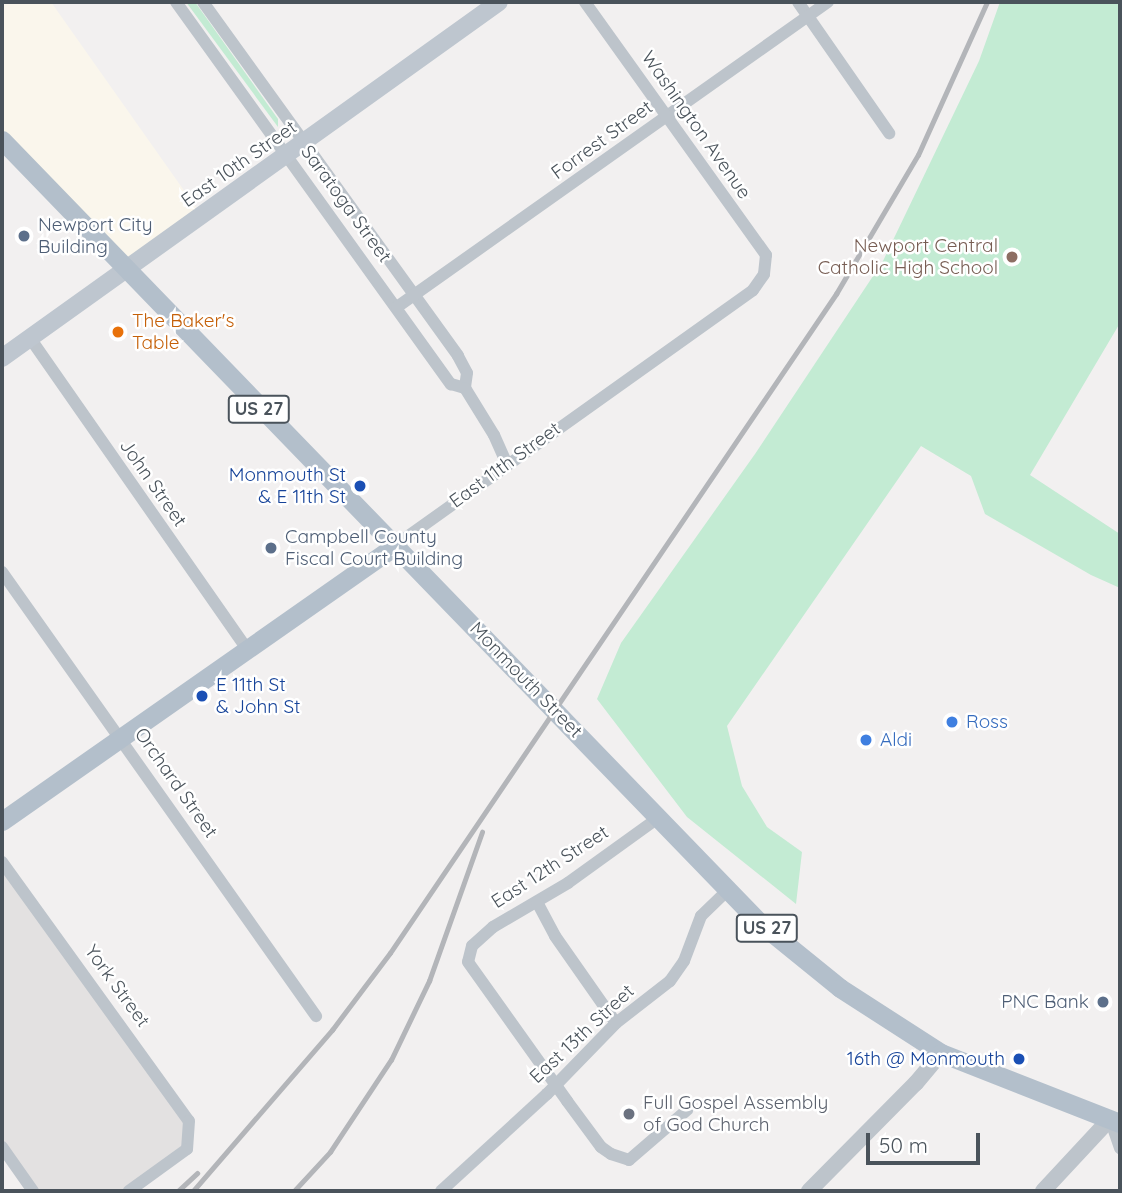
<!DOCTYPE html>
<html>
<head>
<meta charset="utf-8">
<style>
	body { margin:0 }
	#map { position:relative; width:1122px; height:1193px; overflow:hidden; background:#f2f0f0; font-family:Quicksand,sans-serif }
	div>[style] { position:absolute }
	.commercial>* { inset:0; background:#faf6ec }
	.education>* { inset:0; background:#e3e1e1 }
	.green>* { inset:0; background:#c3ebd3 }
	.minor>* { height:12px; margin:-6px; padding:0 6px; transform-origin:6px; border-radius:6px; background:#bdc4cb }
	.tertiary>* { height:16px; margin:-8px; padding:0 8px; transform-origin:8px; border-radius:8px; background:#bdc4cb }
	.secondary>* { height:18px; margin:-9px; padding:0 9px; transform-origin:9px; border-radius:9px; background:#bec6cf }
	.primary>* { height:19px; margin:-9.5px; padding:0 9.5px; transform-origin:9.5px; border-radius:9.5px; background:#b3bfcb }
	.rail>* { height:4.5px; margin:-2.25px; padding:0 2.25px; transform-origin:2.25px; border-radius:2.25px; background:#b3b5b9 }
	.dots>* { width:19px; height:19px; translate:-50% -50%; box-sizing:border-box; border:4px solid #fff; border-radius:50% }
	span { translate:-50% -50%; white-space:nowrap; text-align:center; line-height:1.15; -webkit-text-stroke:5px #fff; paint-order:stroke }
	.shield-label span { padding:2px 5px; background:#fff; border:2px solid; border-radius:5px; -webkit-text-stroke-width:0 }
	.shield-label { font-size:18px; color:#4a535b; font-weight:700 }
	.street-label { font-size:19px; color:#4a535b }
	.service-label { font-size:19px; color:#4e5e75 }
	.left { translate:0 -50%; text-align:left }
	.right { translate:-100% -50%; text-align:right }
	.education-label { font-size:19px; color:#785e54 }
	.food-label { font-size:19px; color:#c56008 }
	.transit-label { font-size:19px; color:#164399 }
	.shop-label { font-size:19px; color:#366cbe }
	.worship-label { font-size:19px; color:#5b616d }
	.frame { position:absolute; inset:0; border:4px solid #4a535b; pointer-events:none }
	.scale { position:absolute; left:866px; top:1133px; width:114px; height:32px; box-sizing:border-box; border:4px solid #4a535b; border-top:0; padding-left:9px; font-size:21px; line-height:24px; white-space:nowrap; color:#4a535b; -webkit-text-stroke:5px #fff; paint-order:stroke }
</style>
</head>
<body>
<div id="map">
	<div class="commercial">
		<i style="clip-path:polygon(2px 2px,51px 2px,202px 216px,126px 271px,2px 140px)"></i>
	</div>
	<div class="education">
		<i style="clip-path:polygon(2px 862px,189px 1121px,187px 1149px,129px 1191px,33px 1191px,2px 1147px)"></i>
	</div>
	<div class="green">
		<i style="clip-path:polygon(186px 2px,195px 2px,278px 119px,278px 127px)"></i>
		<i style="clip-path:polygon(1000px 2px,1120px 2px,1120px 323px,1030px 475px,1120px 534px,1120px 588px,1091px 575px,985px 514px,971px 476px,921px 446px,727px 726px,742px 786px,767px 827px,802px 852px,796px 904px,687px 817px,597px 699px,621px 643px,755px 454px,883px 261px,979px 61px)"></i>
	</div>
	<div class="minor">
		<i style="left:176px;top:2px;width:471px;rotate:54.3deg"></i>
		<i style="left:451px;top:384px;width:15px;rotate:16deg"></i>
		<i style="left:203px;top:2px;width:436px;rotate:54.2deg"></i>
		<i style="left:458px;top:356px;width:19px;rotate:62deg"></i>
		<i style="left:467px;top:373px;width:15px;rotate:98deg"></i>
		<i style="left:465px;top:388px;width:55px;rotate:58.3deg"></i>
		<i style="left:494px;top:435px;width:32px;rotate:66deg"></i>
		<i style="left:798px;top:2px;width:160px;rotate:55.2deg"></i>
		<i style="left:397px;top:307px;width:528px;rotate:-35.29deg"></i>
		<i style="left:30px;top:338px;width:378px;rotate:55.1deg"></i>
		<i style="left:393px;top:547px;width:442px;rotate:-35.5deg"></i>
		<i style="left:753px;top:290px;width:19px;rotate:-55deg"></i>
		<i style="left:764px;top:274px;width:19px;rotate:-84deg"></i>
		<i style="left:766px;top:255px;width:311px;rotate:-125.6deg"></i>
		<i style="left:2px;top:572px;width:544px;rotate:54.73deg"></i>
		<i style="left:658px;top:818px;width:111px;rotate:144.2deg"></i>
		<i style="left:568px;top:883px;width:87px;rotate:149.6deg"></i>
		<i style="left:493px;top:927px;width:28px;rotate:138deg"></i>
		<i style="left:472px;top:946px;width:16px;rotate:104deg"></i>
		<i style="left:468px;top:962px;width:171px;rotate:54.5deg"></i>
		<i style="left:567px;top:1101px;width:57px;rotate:53.5deg"></i>
		<i style="left:601px;top:1147px;width:12px;rotate:35deg"></i>
		<i style="left:611px;top:1154px;width:19px;rotate:18deg"></i>
		<i style="left:629px;top:1160px;width:77px;rotate:-40.8deg"></i>
		<i style="left:2px;top:862px;width:319px;rotate:54.2deg"></i>
		<i style="left:189px;top:1121px;width:28px;rotate:94deg"></i>
		<i style="left:187px;top:1149px;width:72px;rotate:144.1deg"></i>
		<i style="left:537px;top:902px;width:38px;rotate:62deg"></i>
		<i style="left:555px;top:936px;width:106px;rotate:55deg"></i>
		<i style="left:1110px;top:1119px;width:31px;rotate:71deg"></i>
		<i style="left:2px;top:1147px;width:54px;rotate:54.8deg"></i>
		<i style="left:441px;top:1191px;width:144px;rotate:-42.5deg"></i>
		<i style="left:547px;top:1094px;width:99px;rotate:-45.8deg"></i>
		<i style="left:616px;top:1023px;width:68px;rotate:-37.9deg"></i>
		<i style="left:670px;top:981px;width:24px;rotate:-55deg"></i>
		<i style="left:684px;top:961px;width:48px;rotate:-69.3deg"></i>
		<i style="left:701px;top:916px;width:37px;rotate:-44deg"></i>
	</div>
	<div class="tertiary">
		<i style="left:809px;top:1191px;width:152px;rotate:-45.3deg"></i>
		<i style="left:916px;top:1083px;width:39px;rotate:-50deg"></i>
		<i style="left:1043px;top:1191px;width:98px;rotate:-47.1deg"></i>
	</div>
	<div class="secondary">
		<i style="left:2px;top:358px;width:611px;rotate:-35.61deg"></i>
	</div>
	<div class="primary">
		<i style="left:2px;top:140px;width:1090px;rotate:45.93deg"></i>
		<i style="left:760px;top:923px;width:103px;rotate:39.1deg"></i>
		<i style="left:840px;top:988px;width:120px;rotate:32.8deg"></i>
		<i style="left:941px;top:1053px;width:192px;rotate:21.4deg"></i>
		<i style="left:2px;top:821px;width:477px;rotate:-35deg"></i>
	</div>
	<div class="rail">
		<i style="left:178px;top:1191px;width:26px;rotate:-43deg"></i>
		<i style="left:193px;top:1191px;width:213px;rotate:-49.2deg"></i>
		<i style="left:332px;top:1030px;width:96px;rotate:-53deg"></i>
		<i style="left:390px;top:953px;width:796px;rotate:-55.91deg"></i>
		<i style="left:836px;top:294px;width:161px;rotate:-59.5deg"></i>
		<i style="left:918px;top:155px;width:168px;rotate:-65.7deg"></i>
		<i style="left:294px;top:1191px;width:53px;rotate:-47.3deg"></i>
		<i style="left:330px;top:1152px;width:110px;rotate:-56.5deg"></i>
		<i style="left:391px;top:1060px;width:88px;rotate:-64.3deg"></i>
		<i style="left:429px;top:981px;width:158px;rotate:-70.4deg"></i>
	</div>
	<div class="dots">
		<i style="left:24px;top:236px;background:#5c6f8a"></i>
		<i style="left:1012px;top:257px;background:#8d6e63"></i>
		<i style="left:118px;top:332px;background:#e8710a"></i>
		<i style="left:360px;top:486px;background:#1a4fb4"></i>
		<i style="left:271px;top:548px;background:#5c6f8a"></i>
		<i style="left:202px;top:696px;background:#1a4fb4"></i>
		<i style="left:952px;top:722px;background:#3f7fe0"></i>
		<i style="left:866px;top:740px;background:#3f7fe0"></i>
		<i style="left:1103px;top:1002px;background:#5c6f8a"></i>
		<i style="left:1019px;top:1059px;background:#1a4fb4"></i>
		<i style="left:629px;top:1114px;background:#6b7280"></i>
	</div>
	<div class="shield-label">
		<span style="left:259px;top:409px">US 27</span>
		<span style="left:767px;top:928px">US 27</span>
	</div>
	<div class="street-label">
		<span style="left:696px;top:125px;rotate:55deg">Washington Avenue</span>
		<span style="left:602px;top:140px;rotate:-36deg">Forrest Street</span>
		<span style="left:239px;top:164px;rotate:-35deg">East 10th Street</span>
		<span style="left:346px;top:204px;rotate:54deg">Saratoga Street</span>
		<span style="left:505px;top:465px;rotate:-36deg">East 11th Street</span>
		<span style="left:153px;top:483px;rotate:55deg">John Street</span>
		<span style="left:526px;top:680px;rotate:46deg">Monmouth Street</span>
		<span style="left:176px;top:783px;rotate:55deg">Orchard Street</span>
		<span style="left:550px;top:867px;rotate:-33deg">East 12th Street</span>
		<span style="left:117px;top:986px;rotate:54deg">York Street</span>
		<span style="left:582px;top:1034px;rotate:-43deg">East 13th Street</span>
	</div>
	<div class="service-label">
		<span class="left" style="left:38px;top:236px">Newport City<br>Building</span>
		<span class="left" style="left:285px;top:548px">Campbell County<br>Fiscal Court Building</span>
		<span class="right" style="left:1089px;top:1002px">PNC Bank</span>
	</div>
	<div class="education-label">
		<span class="right" style="left:998px;top:257px">Newport Central<br>Catholic High School</span>
	</div>
	<div class="food-label">
		<span class="left" style="left:132px;top:332px">The Baker's<br>Table</span>
	</div>
	<div class="transit-label">
		<span class="right" style="left:346px;top:486px">Monmouth St<br>&amp; E 11th St</span>
		<span class="left" style="left:216px;top:696px">E 11th St<br>&amp; John St</span>
		<span class="right" style="left:1005px;top:1059px">16th @ Monmouth</span>
	</div>
	<div class="shop-label">
		<span class="left" style="left:966px;top:722px">Ross</span>
		<span class="left" style="left:880px;top:740px">Aldi</span>
	</div>
	<div class="worship-label">
		<span class="left" style="left:643px;top:1114px">Full Gospel Assembly<br>of God Church</span>
	</div>
	<div class="frame"></div>
	<div class="scale">50 m</div>
</div>
</body>
</html>
